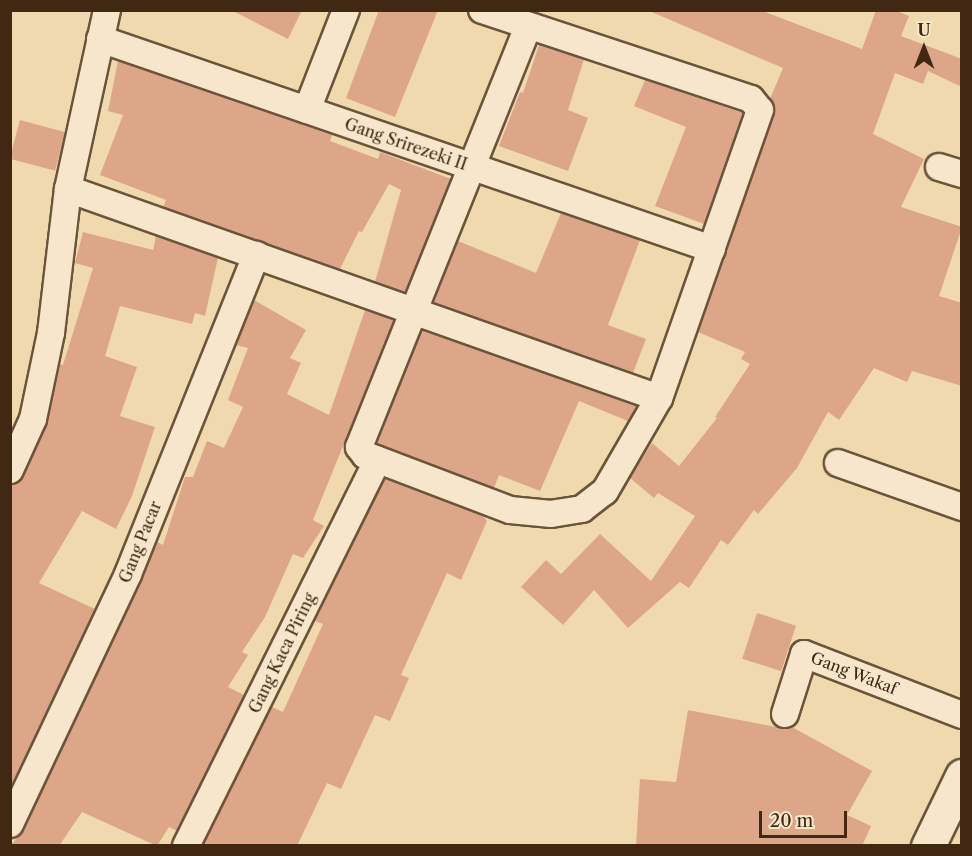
<!DOCTYPE html>
<html>
<head>
<meta charset="utf-8">
<style>
	body { margin:0 }
	#map { position:relative; width:972px; height:856px; overflow:hidden; background:#f1d9ae; font-family:"Libre Caslon Text",serif }
	div>[style] { position:absolute }
	.building>* { inset:0; background:#dea688; transform-origin:0 0 }
	.roads { filter:drop-shadow(2px 0 #6c543a) drop-shadow(-2px 0 #6c543a) drop-shadow(0 2px #6c543a) drop-shadow(0 -2px #6c543a) }
	.minor>* { height:26px; margin:-13px; padding:0 13px; transform-origin:13px; border-radius:13px; background:#f6e6ca }
	.secondary>* { height:33px; margin:-16.5px; padding:0 16.5px; transform-origin:16.5px; border-radius:16.5px; background:#f6e6ca }
	span { translate:-50% -50%; white-space:nowrap; text-align:center; line-height:1.15; -webkit-text-stroke:4.5px #f6e6ca; paint-order:stroke }
	.street-label { font-size:16px; color:#402813 }
	.frame { position:absolute; inset:0; border:12px solid #402813; pointer-events:none }
	.north { position:absolute; left:894px; top:18px; width:60px; height:60px; -webkit-text-stroke:4px #f6e6ca; paint-order:stroke; rotate:0deg; font-size:16px; font-weight:700; line-height:24px; text-align:center; color:#402813 }
	.north::after { content:''; display:block; margin:auto; width:21px; height:27px; background:#402813; clip-path:polygon(50% 0,100% 100%,50% 72%,0 100%) }
	.scale { position:absolute; left:759px; top:811px; width:88px; height:27px; box-sizing:border-box; border:3px solid #402813; border-top:0; padding-left:8px; font-size:18px; line-height:21px; white-space:nowrap; color:#402813; -webkit-text-stroke:4px #f6e6ca; paint-order:stroke }
</style>
</head>
<body>
<div id="map">
	<div class="building">
		<i style="clip-path:polygon(231px 10px,302px 10px,288px 39px)"></i>
		<i style="clip-path:polygon(379px 10px,438px 10px,395px 117px,346px 98px)"></i>
		<i style="clip-path:polygon(647px 10px,760px 10px,862px 49px,876px 10px,894px 10px,909px 16px,901px 36px,962px 59px,962px 87px,928px 71px,923px 84px,895px 73px,873px 134px,924px 159px,901px 207px,962px 227px,939px 296px,962px 303px,962px 386px,912px 371px,907px 382px,874px 368px,839px 420px,828px 412px,797px 468px,758px 514px,754px 510px,728px 545px,721px 540px,689px 588px,680px 582px,628px 628px,594px 590px,563px 625px,521px 587px,546px 560px,561px 574px,600px 534px,651px 581px,695px 516px,658px 493px,654px 498px,630px 478px,652px 443px,679px 466px,717px 418px,715px 417px,750px 364px,741px 359px,745px 352px,698px 332px,774px 115px,770px 99px,783px 68px)"></i>
		<i style="clip-path:polygon(539px 45px,584px 59px,568px 110px,588px 118px,568px 171px,499px 146px,520px 92px,523px 93px)"></i>
		<i style="clip-path:polygon(118px 61px,332px 135px,330px 141px,378px 159px,380px 152px,451px 179px,405px 292px,375px 282px,401px 190px,389px 184px,362px 232px,359px 231px,340px 269px,163px 207px,166px 200px,100px 175px,123px 115px,108px 111px)"></i>
		<i style="clip-path:polygon(645px 80px,743px 113px,704px 224px,655px 206px,686px 127px,634px 106px)"></i>
		<i style="left:20px;top:120px;width:47px;height:40px;rotate:15deg"></i>
		<i style="clip-path:polygon(561px 213px,640px 240px,608px 325px,646px 339px,633px 373px,433px 302px,458px 241px,536px 273px)"></i>
		<i style="clip-path:polygon(83px 232px,153px 250px,156px 236px,218px 258px,205px 316px,195px 313px,192px 324px,120px 306px,105px 356px,137px 367px,120px 416px,155px 427px,132px 496px,116px 529px,82px 511px,39px 583px,95px 609px,10px 788px,10px 485px,23px 477px,47px 425px,60px 364px,63px 365px,93px 268px,75px 263px)"></i>
		<i style="clip-path:polygon(254px 300px,306px 330px,290px 358px,301px 363px,287px 394px,329px 415px,365px 310px,394px 320px,313px 520px,324px 526px,303px 558px,293px 554px,265px 617px,242px 652px,248px 655px,228px 687px,244px 695px,177px 831px,169px 827px,157px 846px,82px 812px,59px 846px,10px 846px,24px 830px,157px 542px,163px 545px,185px 477px,193px 477px,207px 441px,224px 448px,243px 407px,228px 400px,248px 348px,236px 345px)"></i>
		<i style="clip-path:polygon(422px 330px,637px 406px,628px 421px,579px 401px,540px 491px,499px 475px,494px 488px,377px 443px)"></i>
		<i style="clip-path:polygon(385px 479px,483px 516px,487px 521px,461px 580px,447px 573px,401px 675px,409px 678px,390px 721px,375px 715px,341px 789px,327px 783px,297px 846px,204px 844px,272px 707px,283px 712px,323px 624px,315px 621px)"></i>
		<i style="left:757px;top:613px;width:41px;height:48px;rotate:18deg"></i>
		<i style="clip-path:polygon(688px 710px,781px 728px,792px 727px,872px 771px,847px 815px,871px 826px,862px 846px,636px 846px,640px 779px,676px 782px)"></i>
	</div>
	<div class="roads">
		<div class="minor">
			<i style="left:482px;top:10px;width:283px;rotate:18.3deg"></i>
			<i style="left:751px;top:99px;width:14px;rotate:51deg"></i>
			<i style="left:760px;top:110px;width:305px;rotate:109.3deg"></i>
			<i style="left:659px;top:398px;width:108px;rotate:120.1deg"></i>
			<i style="left:605px;top:491px;width:29px;rotate:142deg"></i>
			<i style="left:582px;top:509px;width:31px;rotate:171deg"></i>
			<i style="left:551px;top:514px;width:41px;rotate:-174.4deg"></i>
			<i style="left:510px;top:510px;width:155px;rotate:-159.2deg"></i>
			<i style="left:365px;top:455px;width:10px;rotate:-127deg"></i>
			<i style="left:359px;top:447px;width:453px;rotate:-68.1deg"></i>
			<i style="left:100px;top:39px;width:647px;rotate:18.94deg"></i>
			<i style="left:307px;top:110px;width:107px;rotate:-68.7deg"></i>
			<i style="left:939px;top:167px;width:24px;rotate:17deg"></i>
			<i style="left:68px;top:189px;width:627px;rotate:19.48deg"></i>
			<i style="left:838px;top:463px;width:132px;rotate:19.5deg"></i>
			<i style="left:10px;top:470px;width:56px;rotate:-65.7deg"></i>
			<i style="left:33px;top:419px;width:88px;rotate:-78.2deg"></i>
			<i style="left:51px;top:333px;width:145px;rotate:-83.3deg"></i>
			<i style="left:68px;top:189px;width:183px;rotate:-77.7deg"></i>
			<i style="left:785px;top:714px;width:63px;rotate:-72.4deg"></i>
			<i style="left:804px;top:654px;width:169px;rotate:21.1deg"></i>
			<i style="left:10px;top:824px;width:276px;rotate:-64.7deg"></i>
			<i style="left:128px;top:574px;width:344px;rotate:-68.1deg"></i>
			<i style="left:186px;top:846px;width:431px;rotate:-63.6deg"></i>
		</div>
		<div class="secondary">
			<i style="left:928px;top:846px;width:78px;rotate:-64.1deg"></i>
		</div>
	</div>
	<div class="street-label">
		<span style="left:406px;top:144px;rotate:19deg">Gang Srirezeki II</span>
		<span style="left:140px;top:542px;rotate:-68deg">Gang Pacar</span>
		<span style="left:282px;top:653px;rotate:-64deg">Gang Kaca Piring</span>
		<span style="left:854px;top:673px;rotate:21deg">Gang Wakaf</span>
	</div>
	<div class="frame"></div>
	<div class="north">U</div>
	<div class="scale">20 m</div>
</div>
</body>
</html>
